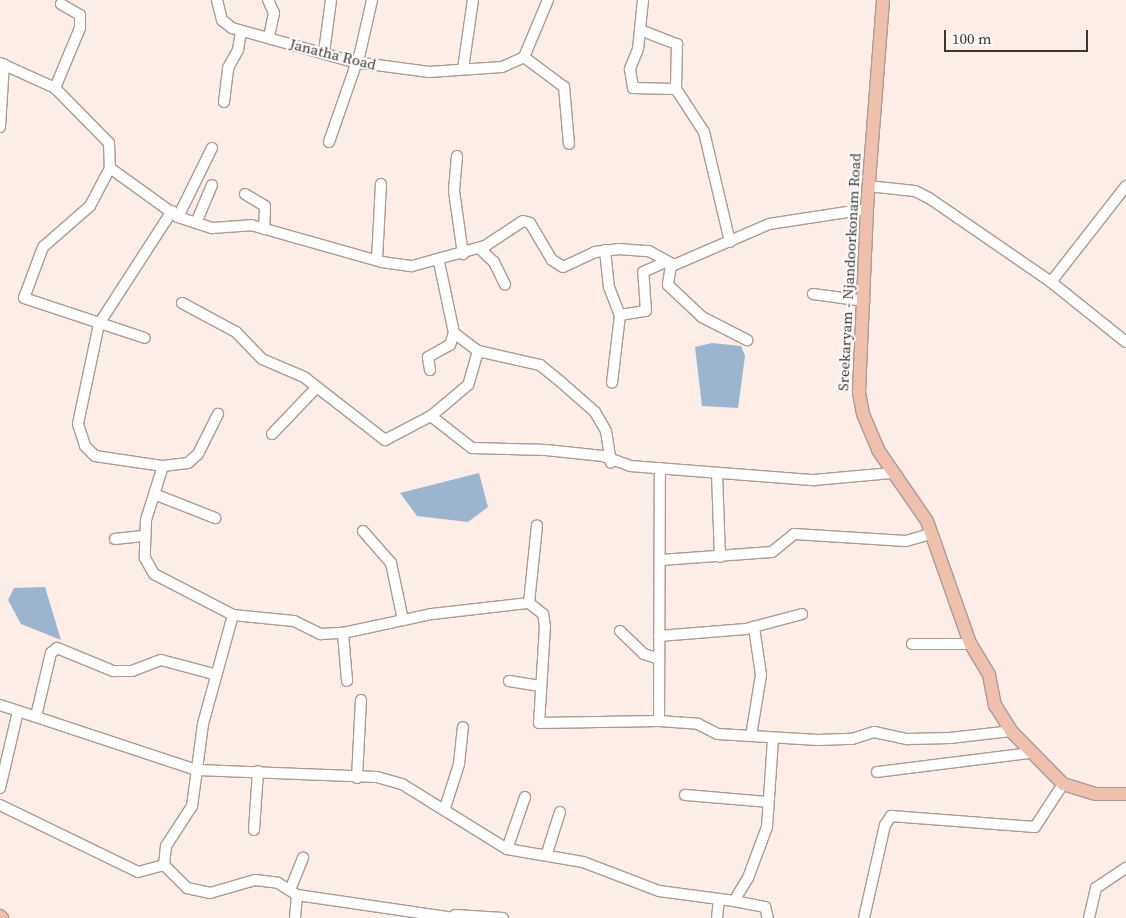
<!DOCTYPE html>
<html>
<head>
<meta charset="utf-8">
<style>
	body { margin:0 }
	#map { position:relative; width:1126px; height:918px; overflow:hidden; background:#fcede7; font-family:"Source Serif 4",serif }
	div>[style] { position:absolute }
	.water>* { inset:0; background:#9bb5cf }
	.roads { filter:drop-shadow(1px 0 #a99b95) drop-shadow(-1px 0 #a99b95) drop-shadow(0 1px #a99b95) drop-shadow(0 -1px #a99b95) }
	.minor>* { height:10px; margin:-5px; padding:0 5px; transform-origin:5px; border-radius:5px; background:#fff }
	.major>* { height:12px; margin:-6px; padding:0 6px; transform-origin:6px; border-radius:6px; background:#efc1ac }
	span { translate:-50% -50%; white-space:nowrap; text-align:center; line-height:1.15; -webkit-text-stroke:4px #fefefe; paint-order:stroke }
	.street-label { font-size:15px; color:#3b3533 }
	.scale { position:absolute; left:944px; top:30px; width:144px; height:22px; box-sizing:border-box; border:2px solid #3b3533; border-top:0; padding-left:6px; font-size:15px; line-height:18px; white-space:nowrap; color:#3b3533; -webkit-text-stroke:4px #fefefe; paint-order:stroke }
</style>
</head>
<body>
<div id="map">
	<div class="water">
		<i style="clip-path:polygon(712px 343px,741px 346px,745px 356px,738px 408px,702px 406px,695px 347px)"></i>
		<i style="clip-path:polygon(479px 473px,488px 507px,468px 522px,417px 516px,400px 493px)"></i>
		<i style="clip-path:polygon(45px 587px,61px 640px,21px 624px,8px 600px,14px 588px)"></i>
	</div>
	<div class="roads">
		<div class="minor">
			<i style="left:217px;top:0;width:21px;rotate:76deg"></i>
			<i style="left:222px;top:20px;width:13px;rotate:39deg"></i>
			<i style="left:232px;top:28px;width:127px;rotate:15.6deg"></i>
			<i style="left:354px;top:62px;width:76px;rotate:7.6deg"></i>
			<i style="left:429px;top:72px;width:73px;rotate:-3.9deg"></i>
			<i style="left:502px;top:67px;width:24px;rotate:-24deg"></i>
			<i style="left:524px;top:57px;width:62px;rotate:-67.2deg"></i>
			<i style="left:268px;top:0;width:14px;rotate:65deg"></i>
			<i style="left:274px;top:13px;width:24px;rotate:102deg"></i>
			<i style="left:643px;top:0;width:49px;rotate:95.8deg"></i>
			<i style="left:638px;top:49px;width:22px;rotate:112deg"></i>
			<i style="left:630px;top:69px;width:19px;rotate:81deg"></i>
			<i style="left:633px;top:88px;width:43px;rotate:1.3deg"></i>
			<i style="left:676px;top:89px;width:51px;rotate:56.9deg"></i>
			<i style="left:704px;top:132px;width:113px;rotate:76.7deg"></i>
			<i style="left:640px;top:30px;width:40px;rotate:21deg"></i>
			<i style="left:677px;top:44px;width:45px;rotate:91.3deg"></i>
			<i style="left:324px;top:52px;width:52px;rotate:-82.3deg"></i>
			<i style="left:524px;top:57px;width:50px;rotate:36.9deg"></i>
			<i style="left:564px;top:87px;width:57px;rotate:85deg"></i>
			<i style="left:0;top:63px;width:60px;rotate:24.4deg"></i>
			<i style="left:55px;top:88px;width:77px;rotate:45.5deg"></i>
			<i style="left:109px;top:143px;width:25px;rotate:88deg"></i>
			<i style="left:110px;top:168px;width:43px;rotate:117.8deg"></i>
			<i style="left:90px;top:206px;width:62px;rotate:138.9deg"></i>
			<i style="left:43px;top:247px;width:54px;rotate:110.4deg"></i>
			<i style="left:24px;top:298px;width:127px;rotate:18.3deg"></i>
			<i style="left:463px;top:69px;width:70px;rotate:-81.8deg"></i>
			<i style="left:55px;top:88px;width:65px;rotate:-67.4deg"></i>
			<i style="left:80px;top:28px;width:13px;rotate:-90deg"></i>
			<i style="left:80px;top:15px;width:22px;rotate:-150deg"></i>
			<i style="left:224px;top:102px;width:34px;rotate:-83deg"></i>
			<i style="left:228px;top:68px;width:21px;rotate:-61deg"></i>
			<i style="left:238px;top:50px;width:19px;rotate:-81deg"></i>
			<i style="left:0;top:127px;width:63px;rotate:-86.4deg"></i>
			<i style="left:329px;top:142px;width:94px;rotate:-70.8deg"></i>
			<i style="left:360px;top:53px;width:54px;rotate:-77.2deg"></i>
			<i style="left:457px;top:156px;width:35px;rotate:95deg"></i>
			<i style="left:454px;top:191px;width:64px;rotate:81.9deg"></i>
			<i style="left:110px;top:168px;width:84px;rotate:35.8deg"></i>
			<i style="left:178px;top:217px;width:36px;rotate:18deg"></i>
			<i style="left:212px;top:228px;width:39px;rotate:-4deg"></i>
			<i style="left:251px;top:225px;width:136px;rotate:15.8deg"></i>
			<i style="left:382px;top:262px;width:30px;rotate:8deg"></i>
			<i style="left:412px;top:266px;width:76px;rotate:-15.3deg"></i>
			<i style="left:485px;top:246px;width:45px;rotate:-33.3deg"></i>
			<i style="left:523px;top:221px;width:7px;rotate:16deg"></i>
			<i style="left:530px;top:223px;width:43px;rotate:59.3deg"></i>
			<i style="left:552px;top:260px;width:13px;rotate:32deg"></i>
			<i style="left:563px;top:267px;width:35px;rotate:-25deg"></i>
			<i style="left:595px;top:252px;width:23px;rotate:-7deg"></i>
			<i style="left:618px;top:249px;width:31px;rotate:4deg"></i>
			<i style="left:649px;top:251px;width:29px;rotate:29deg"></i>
			<i style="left:674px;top:265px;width:103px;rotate:-23.3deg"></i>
			<i style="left:769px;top:224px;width:99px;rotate:-8.7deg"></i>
			<i style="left:868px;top:186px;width:47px;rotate:6.1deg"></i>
			<i style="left:915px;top:191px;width:16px;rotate:27deg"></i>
			<i style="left:929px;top:198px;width:148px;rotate:34.5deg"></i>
			<i style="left:1051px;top:282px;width:96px;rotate:38.7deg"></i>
			<i style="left:245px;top:194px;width:23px;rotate:31deg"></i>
			<i style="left:265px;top:206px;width:23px;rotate:92deg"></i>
			<i style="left:172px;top:211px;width:135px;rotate:122.9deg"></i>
			<i style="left:99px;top:324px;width:102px;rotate:101.9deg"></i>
			<i style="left:78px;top:424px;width:23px;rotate:72deg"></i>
			<i style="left:85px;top:446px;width:14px;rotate:45deg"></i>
			<i style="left:95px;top:456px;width:69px;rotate:8.4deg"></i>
			<i style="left:163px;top:466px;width:57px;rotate:107.5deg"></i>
			<i style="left:146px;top:520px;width:38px;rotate:92deg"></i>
			<i style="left:145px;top:558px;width:18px;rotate:61deg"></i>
			<i style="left:154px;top:574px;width:89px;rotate:27.4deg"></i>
			<i style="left:233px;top:615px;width:113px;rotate:105.4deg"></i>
			<i style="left:203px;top:724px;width:83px;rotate:97.6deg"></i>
			<i style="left:192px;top:806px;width:48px;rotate:123deg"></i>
			<i style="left:166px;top:846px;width:19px;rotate:96deg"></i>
			<i style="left:164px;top:865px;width:33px;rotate:45deg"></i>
			<i style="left:187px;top:888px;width:24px;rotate:12deg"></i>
			<i style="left:210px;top:893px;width:47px;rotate:-16.1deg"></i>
			<i style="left:255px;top:880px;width:23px;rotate:7deg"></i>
			<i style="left:278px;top:883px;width:22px;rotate:32deg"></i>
			<i style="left:297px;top:895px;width:23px;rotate:95deg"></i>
			<i style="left:178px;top:217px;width:77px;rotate:-63.8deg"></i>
			<i style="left:196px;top:223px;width:41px;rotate:-67.2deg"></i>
			<i style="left:479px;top:248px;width:21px;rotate:43deg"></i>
			<i style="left:494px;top:262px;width:25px;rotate:64deg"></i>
			<i style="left:605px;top:250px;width:37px;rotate:84deg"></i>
			<i style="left:609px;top:287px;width:30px;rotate:69deg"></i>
			<i style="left:620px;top:315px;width:68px;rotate:96.7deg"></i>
			<i style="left:377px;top:260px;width:76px;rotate:-87deg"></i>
			<i style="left:671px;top:265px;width:20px;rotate:99deg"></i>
			<i style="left:668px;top:285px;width:47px;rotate:43.3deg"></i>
			<i style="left:702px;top:317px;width:51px;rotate:27.1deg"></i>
			<i style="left:1051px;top:282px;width:122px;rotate:-52deg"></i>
			<i style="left:813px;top:294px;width:52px;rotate:7.7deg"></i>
			<i style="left:182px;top:303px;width:61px;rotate:28.2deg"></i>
			<i style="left:236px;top:332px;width:37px;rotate:46deg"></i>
			<i style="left:262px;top:359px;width:46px;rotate:23.2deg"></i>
			<i style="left:304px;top:377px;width:103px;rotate:37.9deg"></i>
			<i style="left:385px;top:440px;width:52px;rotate:-27.6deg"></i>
			<i style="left:620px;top:315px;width:26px;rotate:-9deg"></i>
			<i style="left:646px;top:311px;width:39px;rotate:-94deg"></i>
			<i style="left:643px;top:272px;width:24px;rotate:-24deg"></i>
			<i style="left:454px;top:333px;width:30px;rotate:37deg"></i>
			<i style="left:478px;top:351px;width:64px;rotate:12.7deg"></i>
			<i style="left:540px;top:365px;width:28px;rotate:39deg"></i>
			<i style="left:562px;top:383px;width:44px;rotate:41.3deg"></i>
			<i style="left:595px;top:412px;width:22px;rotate:60deg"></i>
			<i style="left:606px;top:431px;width:32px;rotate:81deg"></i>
			<i style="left:478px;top:351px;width:35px;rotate:106deg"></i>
			<i style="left:468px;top:385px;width:48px;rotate:140deg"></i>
			<i style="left:431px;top:416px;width:52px;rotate:38deg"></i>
			<i style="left:472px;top:448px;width:74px;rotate:1.5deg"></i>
			<i style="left:546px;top:450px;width:57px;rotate:6deg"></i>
			<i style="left:603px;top:456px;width:29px;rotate:20deg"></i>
			<i style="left:630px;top:466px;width:185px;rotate:4.4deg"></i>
			<i style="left:814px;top:480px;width:78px;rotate:-5.1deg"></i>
			<i style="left:430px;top:370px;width:13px;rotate:-99deg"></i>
			<i style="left:428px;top:357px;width:25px;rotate:-29deg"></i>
			<i style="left:450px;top:345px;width:13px;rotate:-72deg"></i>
			<i style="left:454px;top:333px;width:73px;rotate:-101.9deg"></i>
			<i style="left:272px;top:434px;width:65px;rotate:-46.2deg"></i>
			<i style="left:163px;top:466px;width:25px;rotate:-7deg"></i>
			<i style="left:188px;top:463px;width:13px;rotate:-42deg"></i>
			<i style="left:198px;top:454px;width:45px;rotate:-63.4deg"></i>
			<i style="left:717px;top:473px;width:84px;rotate:88deg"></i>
			<i style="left:154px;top:494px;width:66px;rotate:21.5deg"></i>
			<i style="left:363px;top:531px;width:43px;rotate:48.8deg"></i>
			<i style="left:391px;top:563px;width:58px;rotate:78.1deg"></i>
			<i style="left:115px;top:539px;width:28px;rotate:-6deg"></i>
			<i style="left:661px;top:560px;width:111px;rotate:-4.1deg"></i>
			<i style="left:772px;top:552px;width:28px;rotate:-39deg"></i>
			<i style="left:794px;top:534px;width:112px;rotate:3.6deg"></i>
			<i style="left:906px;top:541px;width:25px;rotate:-16deg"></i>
			<i style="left:529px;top:603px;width:78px;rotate:-84.1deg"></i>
			<i style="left:233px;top:615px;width:61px;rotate:5.6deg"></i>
			<i style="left:294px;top:621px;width:30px;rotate:26deg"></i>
			<i style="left:321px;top:634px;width:22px;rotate:-3deg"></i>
			<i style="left:343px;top:633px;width:91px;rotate:-12.1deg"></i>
			<i style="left:432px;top:614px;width:98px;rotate:-6.5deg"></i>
			<i style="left:529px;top:603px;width:18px;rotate:38deg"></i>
			<i style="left:543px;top:614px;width:12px;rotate:81deg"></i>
			<i style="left:545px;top:626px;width:97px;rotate:93.5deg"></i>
			<i style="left:539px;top:723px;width:120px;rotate:-1deg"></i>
			<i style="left:659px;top:721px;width:39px;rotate:4deg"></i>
			<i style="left:698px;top:724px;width:22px;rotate:27deg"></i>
			<i style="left:718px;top:734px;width:100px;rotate:3.4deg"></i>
			<i style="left:818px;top:740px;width:34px;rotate:-2deg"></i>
			<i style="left:852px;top:739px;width:23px;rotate:-18deg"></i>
			<i style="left:874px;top:732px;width:35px;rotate:12deg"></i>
			<i style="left:908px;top:739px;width:42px;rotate:-1.4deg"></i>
			<i style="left:950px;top:738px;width:61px;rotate:-6.5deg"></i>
			<i style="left:620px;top:631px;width:33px;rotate:44deg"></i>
			<i style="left:644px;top:654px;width:16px;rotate:18deg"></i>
			<i style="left:343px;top:633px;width:48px;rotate:85.2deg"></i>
			<i style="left:659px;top:636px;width:87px;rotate:-4.6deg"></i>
			<i style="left:746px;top:629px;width:58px;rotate:-15deg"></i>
			<i style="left:912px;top:644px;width:58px"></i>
			<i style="left:509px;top:681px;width:30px;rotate:9deg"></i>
			<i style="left:0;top:705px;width:207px;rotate:18.3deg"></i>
			<i style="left:197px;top:770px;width:180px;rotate:2.2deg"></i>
			<i style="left:377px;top:777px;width:26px;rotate:16deg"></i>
			<i style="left:402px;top:784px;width:123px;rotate:31.8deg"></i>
			<i style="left:507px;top:849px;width:55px;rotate:-70.9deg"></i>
			<i style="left:36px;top:716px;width:65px;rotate:-76.6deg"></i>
			<i style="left:51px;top:653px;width:8px;rotate:-40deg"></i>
			<i style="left:57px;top:648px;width:61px;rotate:22.3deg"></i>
			<i style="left:113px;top:671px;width:19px"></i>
			<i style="left:132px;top:671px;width:31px;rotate:-21deg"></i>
			<i style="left:161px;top:660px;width:55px;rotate:14.8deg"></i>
			<i style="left:659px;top:721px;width:253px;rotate:-89.8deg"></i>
			<i style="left:751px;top:736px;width:62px;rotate:-80.7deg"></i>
			<i style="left:761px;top:675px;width:49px;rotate:-98.3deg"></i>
			<i style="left:877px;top:772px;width:154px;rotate:-7.1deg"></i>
			<i style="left:357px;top:778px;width:78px;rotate:-87.1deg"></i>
			<i style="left:0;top:788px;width:79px;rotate:-76.8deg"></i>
			<i style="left:685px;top:795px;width:83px;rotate:4.8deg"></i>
			<i style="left:0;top:805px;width:153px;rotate:25.9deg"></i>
			<i style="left:138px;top:872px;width:27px;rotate:-15deg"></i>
			<i style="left:445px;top:808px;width:46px;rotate:-72.3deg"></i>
			<i style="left:459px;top:764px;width:37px;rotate:-84deg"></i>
			<i style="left:254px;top:830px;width:59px;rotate:-86.1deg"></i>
			<i style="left:507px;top:849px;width:77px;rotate:9.7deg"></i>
			<i style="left:583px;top:862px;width:81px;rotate:20.9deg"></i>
			<i style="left:659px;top:891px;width:76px;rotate:7.6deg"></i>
			<i style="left:734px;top:901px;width:27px;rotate:-59deg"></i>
			<i style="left:748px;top:878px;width:54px;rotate:-69.6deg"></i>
			<i style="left:767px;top:827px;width:89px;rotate:-86.1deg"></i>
			<i style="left:547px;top:853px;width:43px;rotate:-72.4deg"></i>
			<i style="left:290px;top:890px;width:35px;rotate:-68deg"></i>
			<i style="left:297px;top:895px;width:160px;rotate:8.3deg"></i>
			<i style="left:734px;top:901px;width:32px;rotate:11deg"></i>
			<i style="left:765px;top:907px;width:11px;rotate:75deg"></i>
			<i style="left:455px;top:915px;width:48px;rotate:3.6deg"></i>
			<i style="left:717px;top:918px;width:19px;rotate:-84deg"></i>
			<i style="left:864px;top:918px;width:95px;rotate:-77.3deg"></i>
			<i style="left:885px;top:825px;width:11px;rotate:-56deg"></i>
			<i style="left:891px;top:816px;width:144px;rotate:4.4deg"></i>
			<i style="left:1035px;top:827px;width:51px;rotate:-56.9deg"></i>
			<i style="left:1089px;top:918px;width:31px;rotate:-77deg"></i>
			<i style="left:1096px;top:888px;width:36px;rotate:-34deg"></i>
		</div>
		<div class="major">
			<i style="left:883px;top:0;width:210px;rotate:94.4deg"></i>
			<i style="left:867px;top:209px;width:184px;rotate:92.5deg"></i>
			<i style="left:859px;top:393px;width:21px;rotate:79deg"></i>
			<i style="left:863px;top:414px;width:39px;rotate:67deg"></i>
			<i style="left:878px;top:450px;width:86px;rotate:55.4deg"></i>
			<i style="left:927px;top:521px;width:129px;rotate:70.6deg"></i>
			<i style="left:970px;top:643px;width:37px;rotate:59deg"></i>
			<i style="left:989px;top:675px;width:31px;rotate:79deg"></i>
			<i style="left:995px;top:705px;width:31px;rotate:58deg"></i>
			<i style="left:1011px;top:731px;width:74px;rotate:45.5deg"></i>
			<i style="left:1063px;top:784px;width:34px;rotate:17deg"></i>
			<i style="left:1096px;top:794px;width:30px"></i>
			<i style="left:0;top:916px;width:3px;rotate:45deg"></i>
		</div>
	</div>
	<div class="street-label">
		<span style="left:333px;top:54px;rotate:14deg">Janatha Road</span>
		<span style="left:849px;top:272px;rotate:-87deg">Sreekaryam - Njandoorkonam Road</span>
	</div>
	<div class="scale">100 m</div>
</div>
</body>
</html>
